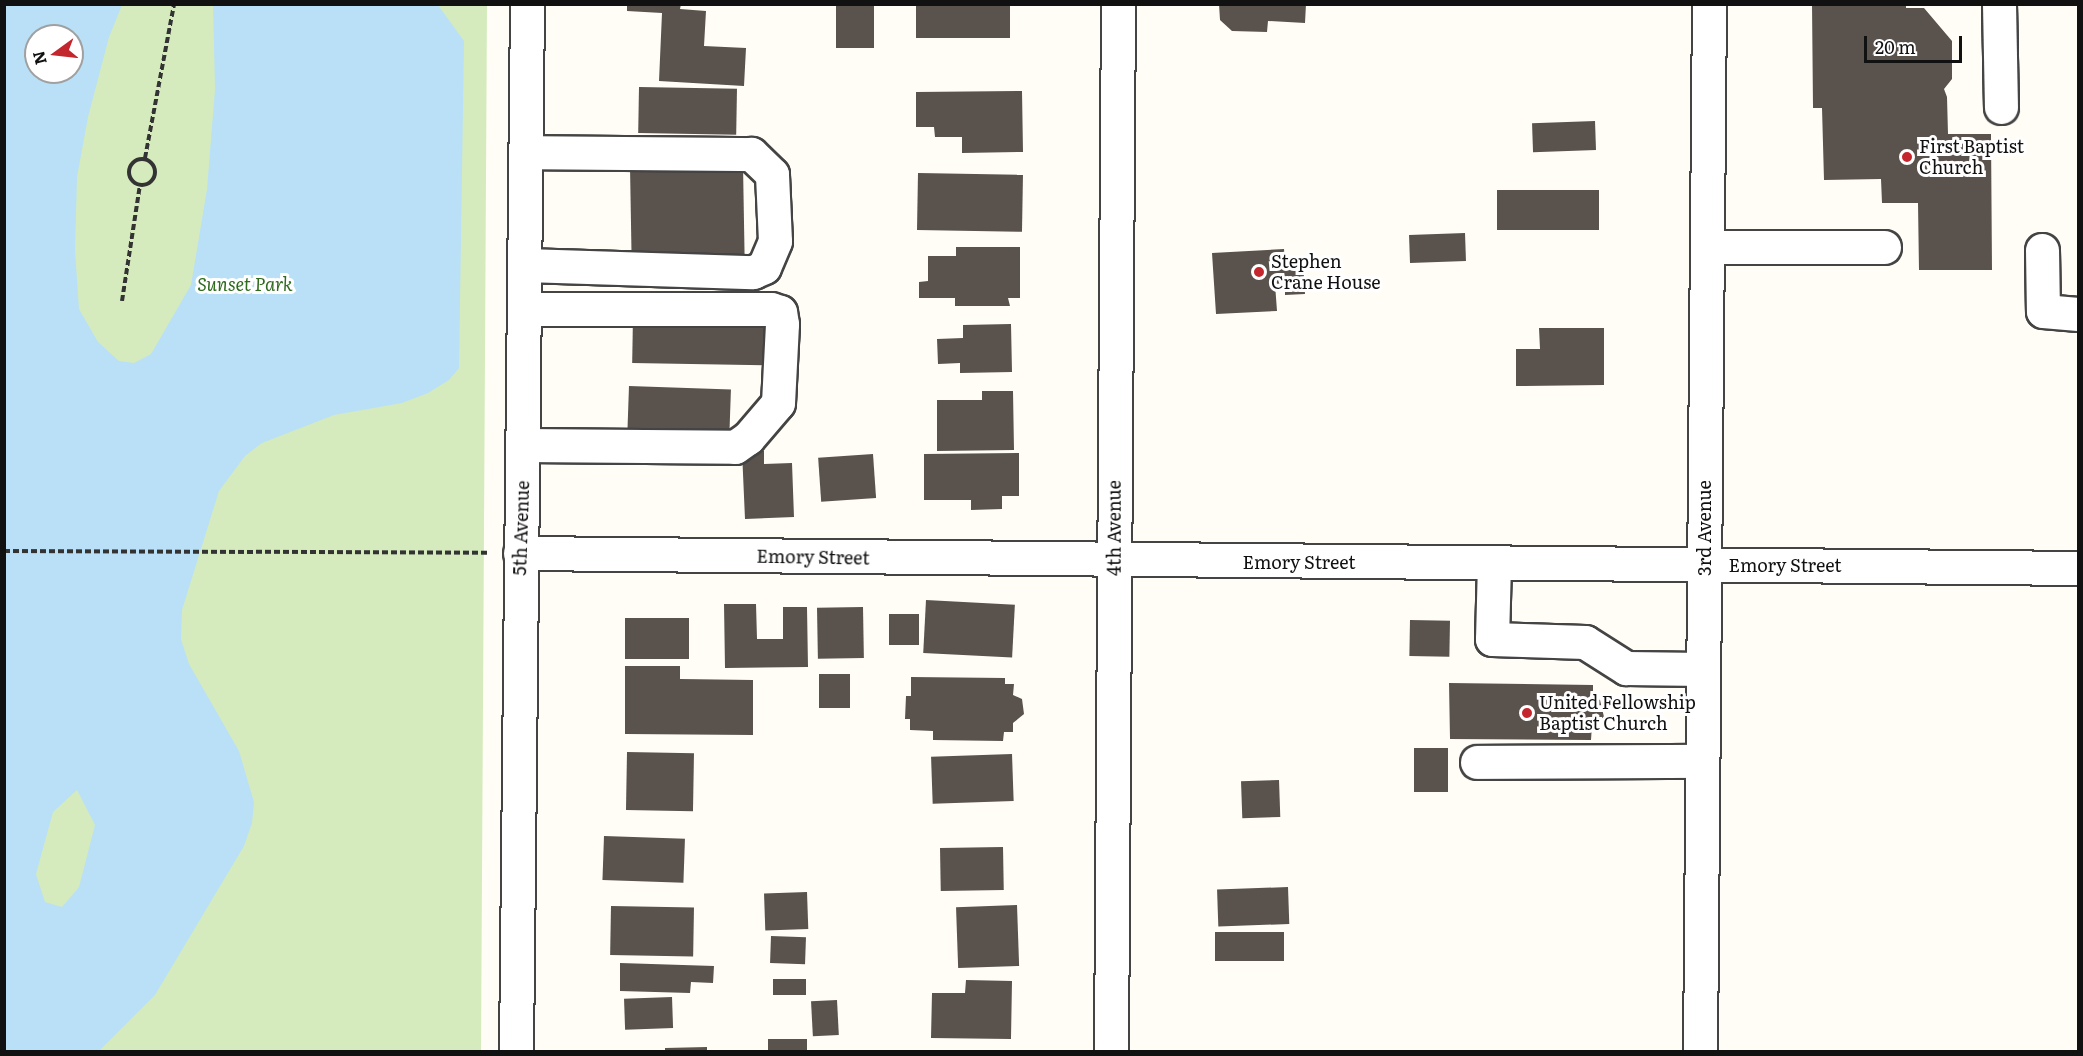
<!DOCTYPE html>
<html>
<head>
<meta charset="utf-8">
<style>
	body { margin:0 }
	#map { position:relative; width:2083px; height:1056px; overflow:hidden; background:#fffdf5; font-family:Literata,serif }
	div>[style] { position:absolute }
	.green>* { inset:0; background:#d5ebbd }
	.water>* { inset:0; background:#b9e0f7 }
	.building>* { inset:0; background:#5a524d; transform-origin:0 0 }
	.path>* { height:4px; margin-top:-2px; transform-origin:0; background:repeating-linear-gradient(90deg,#333 0 6px,transparent 0 9px) }
	.path>.ring { margin:-2px; padding:0; box-sizing:content-box; background:none; border:4px solid #333; border-radius:50% }
	.roads { filter:drop-shadow(2px 0 #444) drop-shadow(-2px 0 #444) drop-shadow(0 2px #444) drop-shadow(0 -2px #444) }
	.minor>* { height:33px; margin:-16.5px; padding:0 16.5px; transform-origin:16.5px; border-radius:16.5px; background:#fff }
	.dots>* { width:16px; height:16px; translate:-50% -50%; box-sizing:border-box; border:3px solid #fff; border-radius:50% }
	span { translate:-50% -50%; white-space:nowrap; text-align:center; line-height:1.15; -webkit-text-stroke:6px #fff; paint-order:stroke }
	.poi-label { font-size:18px; color:#111 }
	.left { translate:0 -50%; text-align:left }
	.park-label { font-size:18px; color:#2f6b1f; font-style:italic }
	.street-label { font-size:18px; color:#111 }
	.frame { position:absolute; inset:0; border:6px solid #111; pointer-events:none }
	.north { position:absolute; left:24px; top:24px; width:60px; height:60px; box-sizing:border-box; background:#fff; border:2px solid #a0a0a0; border-radius:50%; rotate:255deg; font-size:16px; font-weight:700; line-height:24px; text-align:center; color:#111 }
	.north::after { content:''; display:block; margin:auto; width:21px; height:27px; background:#c4262e; clip-path:polygon(50% 0,100% 100%,50% 72%,0 100%) }
	.scale { position:absolute; left:1864px; top:36px; width:98px; height:27px; box-sizing:border-box; border:3px solid #111; border-top:0; padding-left:8px; font-size:18px; line-height:21px; white-space:nowrap; color:#111; -webkit-text-stroke:4px #fff; paint-order:stroke }
</style>
</head>
<body>
<div id="map">
	<div class="green">
		<i style="clip-path:polygon(evenodd,5px 5px,487px 5px,481px 1051px,5px 1052px,5px 5px,36px 36px,72px 36px,72px 72px,36px 72px,36px 36px)"></i>
	</div>
	<div class="water">
		<i style="clip-path:polygon(evenodd,5px 4px,122px 5px,109px 37px,88px 117px,77px 177px,75px 250px,79px 309px,98px 342px,119px 361px,134px 363px,151px 354px,191px 285px,207px 189px,215px 89px,213px 5px,438px 5px,464px 41px,459px 368px,449px 380px,428px 393px,402px 403px,334px 415px,262px 443px,245px 456px,219px 491px,182px 610px,181px 639px,189px 664px,239px 751px,254px 802px,252px 823px,244px 846px,155px 995px,99px 1051px,5px 1051px,5px 4px,36px 36px,72px 36px,72px 72px,36px 72px,36px 36px,5px 4px,77px 790px,95px 825px,79px 887px,62px 907px,45px 902px,36px 874px,53px 812px,77px 790px)"></i>
	</div>
	<div class="building">
		<i style="clip-path:polygon(627px 4px,681px 4px,680px 9px,706px 11px,704px 46px,746px 48px,744px 86px,659px 81px,662px 13px,627px 11px)"></i>
		<i style="left:836px;top:4px;width:38px;height:44px"></i>
		<i style="left:916px;top:4px;width:94px;height:34px"></i>
		<i style="clip-path:polygon(1219px 4px,1306px 4px,1305px 23px,1268px 21px,1267px 32px,1232px 31px,1220px 20px)"></i>
		<i style="clip-path:polygon(1812px 4px,1906px 4px,1906px 8px,1924px 8px,1952px 41px,1952px 79px,1944px 89px,1947px 97px,1948px 134px,1991px 134px,1992px 270px,1919px 270px,1918px 203px,1882px 203px,1881px 179px,1824px 180px,1822px 108px,1813px 108px)"></i>
		<i style="left:639px;top:87px;width:98px;height:46px;rotate:1deg"></i>
		<i style="clip-path:polygon(1022px 91px,1023px 152px,962px 153px,962px 137px,935px 137px,934px 127px,916px 127px,916px 92px)"></i>
		<i style="left:1595px;top:121px;width:29px;height:63px;rotate:88deg"></i>
		<i style="left:743px;top:165px;width:101px;height:113px;rotate:89deg"></i>
		<i style="left:918px;top:173px;width:105px;height:57px;rotate:1deg"></i>
		<i style="left:1497px;top:190px;width:102px;height:40px"></i>
		<i style="left:1465px;top:233px;width:28px;height:56px;rotate:88deg"></i>
		<i style="clip-path:polygon(956px 247px,1020px 247px,1020px 298px,1008px 298px,1010px 306px,955px 306px,955px 298px,919px 298px,919px 282px,928px 281px,928px 256px,956px 256px)"></i>
		<i style="clip-path:polygon(1284px 249px,1285px 262px,1303px 261px,1305px 294px,1285px 295px,1285px 283px,1275px 284px,1277px 311px,1216px 314px,1212px 253px)"></i>
		<i style="left:633px;top:316px;width:140px;height:47px;rotate:1deg"></i>
		<i style="clip-path:polygon(1011px 324px,1012px 372px,960px 373px,960px 363px,938px 364px,937px 339px,963px 338px,963px 325px)"></i>
		<i style="clip-path:polygon(1539px 328px,1604px 328px,1604px 385px,1516px 386px,1516px 349px,1540px 349px)"></i>
		<i style="left:629px;top:386px;width:102px;height:49px;rotate:2deg"></i>
		<i style="clip-path:polygon(982px 391px,1013px 391px,1014px 450px,937px 451px,937px 400px,982px 400px)"></i>
		<i style="clip-path:polygon(742px 451px,764px 451px,764px 464px,792px 463px,794px 517px,745px 519px)"></i>
		<i style="clip-path:polygon(1019px 453px,1019px 496px,1002px 496px,1002px 509px,971px 510px,971px 500px,924px 500px,924px 454px)"></i>
		<i style="left:873px;top:454px;width:44px;height:55px;rotate:86deg"></i>
		<i style="left:926px;top:600px;width:89px;height:53px;rotate:3deg"></i>
		<i style="clip-path:polygon(724px 604px,756px 604px,757px 639px,783px 639px,783px 607px,807px 607px,808px 667px,725px 668px)"></i>
		<i style="left:863px;top:607px;width:51px;height:46px;rotate:89deg"></i>
		<i style="left:889px;top:614px;width:30px;height:31px"></i>
		<i style="left:689px;top:618px;width:41px;height:64px;rotate:90deg"></i>
		<i style="left:1410px;top:620px;width:40px;height:36px;rotate:1deg"></i>
		<i style="clip-path:polygon(625px 666px,680px 666px,680px 679px,753px 680px,753px 735px,625px 734px)"></i>
		<i style="left:819px;top:674px;width:31px;height:34px"></i>
		<i style="clip-path:polygon(911px 677px,1005px 678px,1005px 684px,1014px 684px,1013px 695px,1022px 699px,1024px 714px,1013px 723px,1013px 732px,1004px 732px,1003px 741px,933px 740px,933px 731px,910px 730px,910px 719px,905px 719px,906px 696px,911px 696px)"></i>
		<i style="clip-path:polygon(1449px 683px,1593px 685px,1593px 696px,1600px 700px,1604px 717px,1592px 725px,1591px 740px,1450px 739px)"></i>
		<i style="left:1448px;top:748px;width:44px;height:34px;rotate:90deg"></i>
		<i style="left:627px;top:752px;width:67px;height:58px;rotate:1deg"></i>
		<i style="left:1012px;top:754px;width:47px;height:81px;rotate:88deg"></i>
		<i style="left:1279px;top:780px;width:37px;height:38px;rotate:88deg"></i>
		<i style="left:604px;top:836px;width:81px;height:44px;rotate:2deg"></i>
		<i style="left:1003px;top:847px;width:43px;height:63px;rotate:89deg"></i>
		<i style="left:1288px;top:887px;width:37px;height:71px;rotate:88deg"></i>
		<i style="left:807px;top:892px;width:37px;height:43px;rotate:88deg"></i>
		<i style="left:1017px;top:905px;width:61px;height:61px;rotate:88deg"></i>
		<i style="left:611px;top:906px;width:83px;height:49px;rotate:1deg"></i>
		<i style="left:1215px;top:932px;width:69px;height:29px"></i>
		<i style="left:771px;top:936px;width:35px;height:27px;rotate:2deg"></i>
		<i style="clip-path:polygon(620px 963px,714px 966px,713px 983px,691px 982px,690px 993px,620px 991px)"></i>
		<i style="left:773px;top:979px;width:33px;height:16px"></i>
		<i style="clip-path:polygon(966px 980px,1012px 981px,1011px 1039px,931px 1038px,932px 993px,965px 993px)"></i>
		<i style="left:672px;top:997px;width:31px;height:48px;rotate:88deg"></i>
		<i style="left:837px;top:1000px;width:35px;height:26px;rotate:87deg"></i>
		<i style="left:768px;top:1039px;width:39px;height:13px"></i>
		<i style="clip-path:polygon(707px 1047px,707px 1052px,665px 1052px,665px 1048px)"></i>
	</div>
	<div class="path">
		<i style="left:145px;top:158px;width:157px;rotate:-79.3deg"></i>
		<i class="ring" style="left:129px;top:159px;width:22px;height:22px"></i>
		<i style="left:122px;top:301px;width:117px;rotate:-81.2deg"></i>
		<i style="left:4px;top:551px;width:485px;rotate:0.2deg"></i>
	</div>
	<div class="roads">
		<div class="minor">
			<i style="left:1999px;top:4px;width:103px;rotate:88.9deg"></i>
			<i style="left:1707px;top:247px;width:177px"></i>
			<i style="left:2042px;top:250px;width:61px;rotate:89.1deg"></i>
			<i style="left:2043px;top:311px;width:35px;rotate:5deg"></i>
			<i style="left:525px;top:265px;width:228px;rotate:1.8deg"></i>
			<i style="left:753px;top:272px;width:12px;rotate:-24deg"></i>
			<i style="left:764px;top:267px;width:28px;rotate:-67deg"></i>
			<i style="left:775px;top:241px;width:67px;rotate:-92.6deg"></i>
			<i style="left:772px;top:174px;width:29px;rotate:-136deg"></i>
			<i style="left:751px;top:154px;width:225px;rotate:-179.5deg"></i>
			<i style="left:524px;top:445px;width:211px;rotate:0.5deg"></i>
			<i style="left:735px;top:447px;width:16px;rotate:-35deg"></i>
			<i style="left:748px;top:438px;width:46px;rotate:-49.4deg"></i>
			<i style="left:778px;top:403px;width:79px;rotate:-87.1deg"></i>
			<i style="left:782px;top:324px;width:12px;rotate:-99deg"></i>
			<i style="left:780px;top:312px;width:9px;rotate:-162deg"></i>
			<i style="left:771px;top:309px;width:246px;rotate:180deg"></i>
			<i style="left:520px;top:553px;width:1558px;rotate:0.55deg"></i>
			<i style="left:1494px;top:563px;width:76px;rotate:91.5deg"></i>
			<i style="left:1492px;top:639px;width:93px;rotate:1.8deg"></i>
			<i style="left:1585px;top:642px;width:49px;rotate:32.4deg"></i>
			<i style="left:1626px;top:668px;width:77px;rotate:0.7deg"></i>
			<i style="left:1477px;top:762px;width:225px;rotate:-0.3deg"></i>
			<i style="left:516px;top:1052px;width:1048px;rotate:-89.4deg"></i>
			<i style="left:1111px;top:1052px;width:1048px;rotate:-89.62deg"></i>
			<i style="left:1700px;top:1052px;width:1048px;rotate:-89.51deg"></i>
		</div>
	</div>
	<div class="dots">
		<i style="left:1907px;top:157px;background:#c4262e"></i>
		<i style="left:1259px;top:272px;background:#c4262e"></i>
		<i style="left:1527px;top:713px;background:#c4262e"></i>
	</div>
	<div class="poi-label">
		<span class="left" style="left:1919px;top:157px">First Baptist<br>Church</span>
		<span class="left" style="left:1271px;top:272px">Stephen<br>Crane House</span>
		<span class="left" style="left:1539px;top:713px">United Fellowship<br>Baptist Church</span>
	</div>
	<div class="park-label">
		<span style="left:245px;top:284px">Sunset Park</span>
	</div>
	<div class="street-label">
		<span style="left:521px;top:528px;rotate:-88deg">5th Avenue</span>
		<span style="left:1114px;top:528px;rotate:-90deg">4th Avenue</span>
		<span style="left:1704px;top:528px;rotate:-90deg">3rd Avenue</span>
		<span style="left:813px;top:557px;rotate:1deg">Emory Street</span>
		<span style="left:1299px;top:562px">Emory Street</span>
		<span style="left:1785px;top:565px">Emory Street</span>
	</div>
	<div class="frame"></div>
	<div class="north">N</div>
	<div class="scale">20 m</div>
</div>
</body>
</html>
